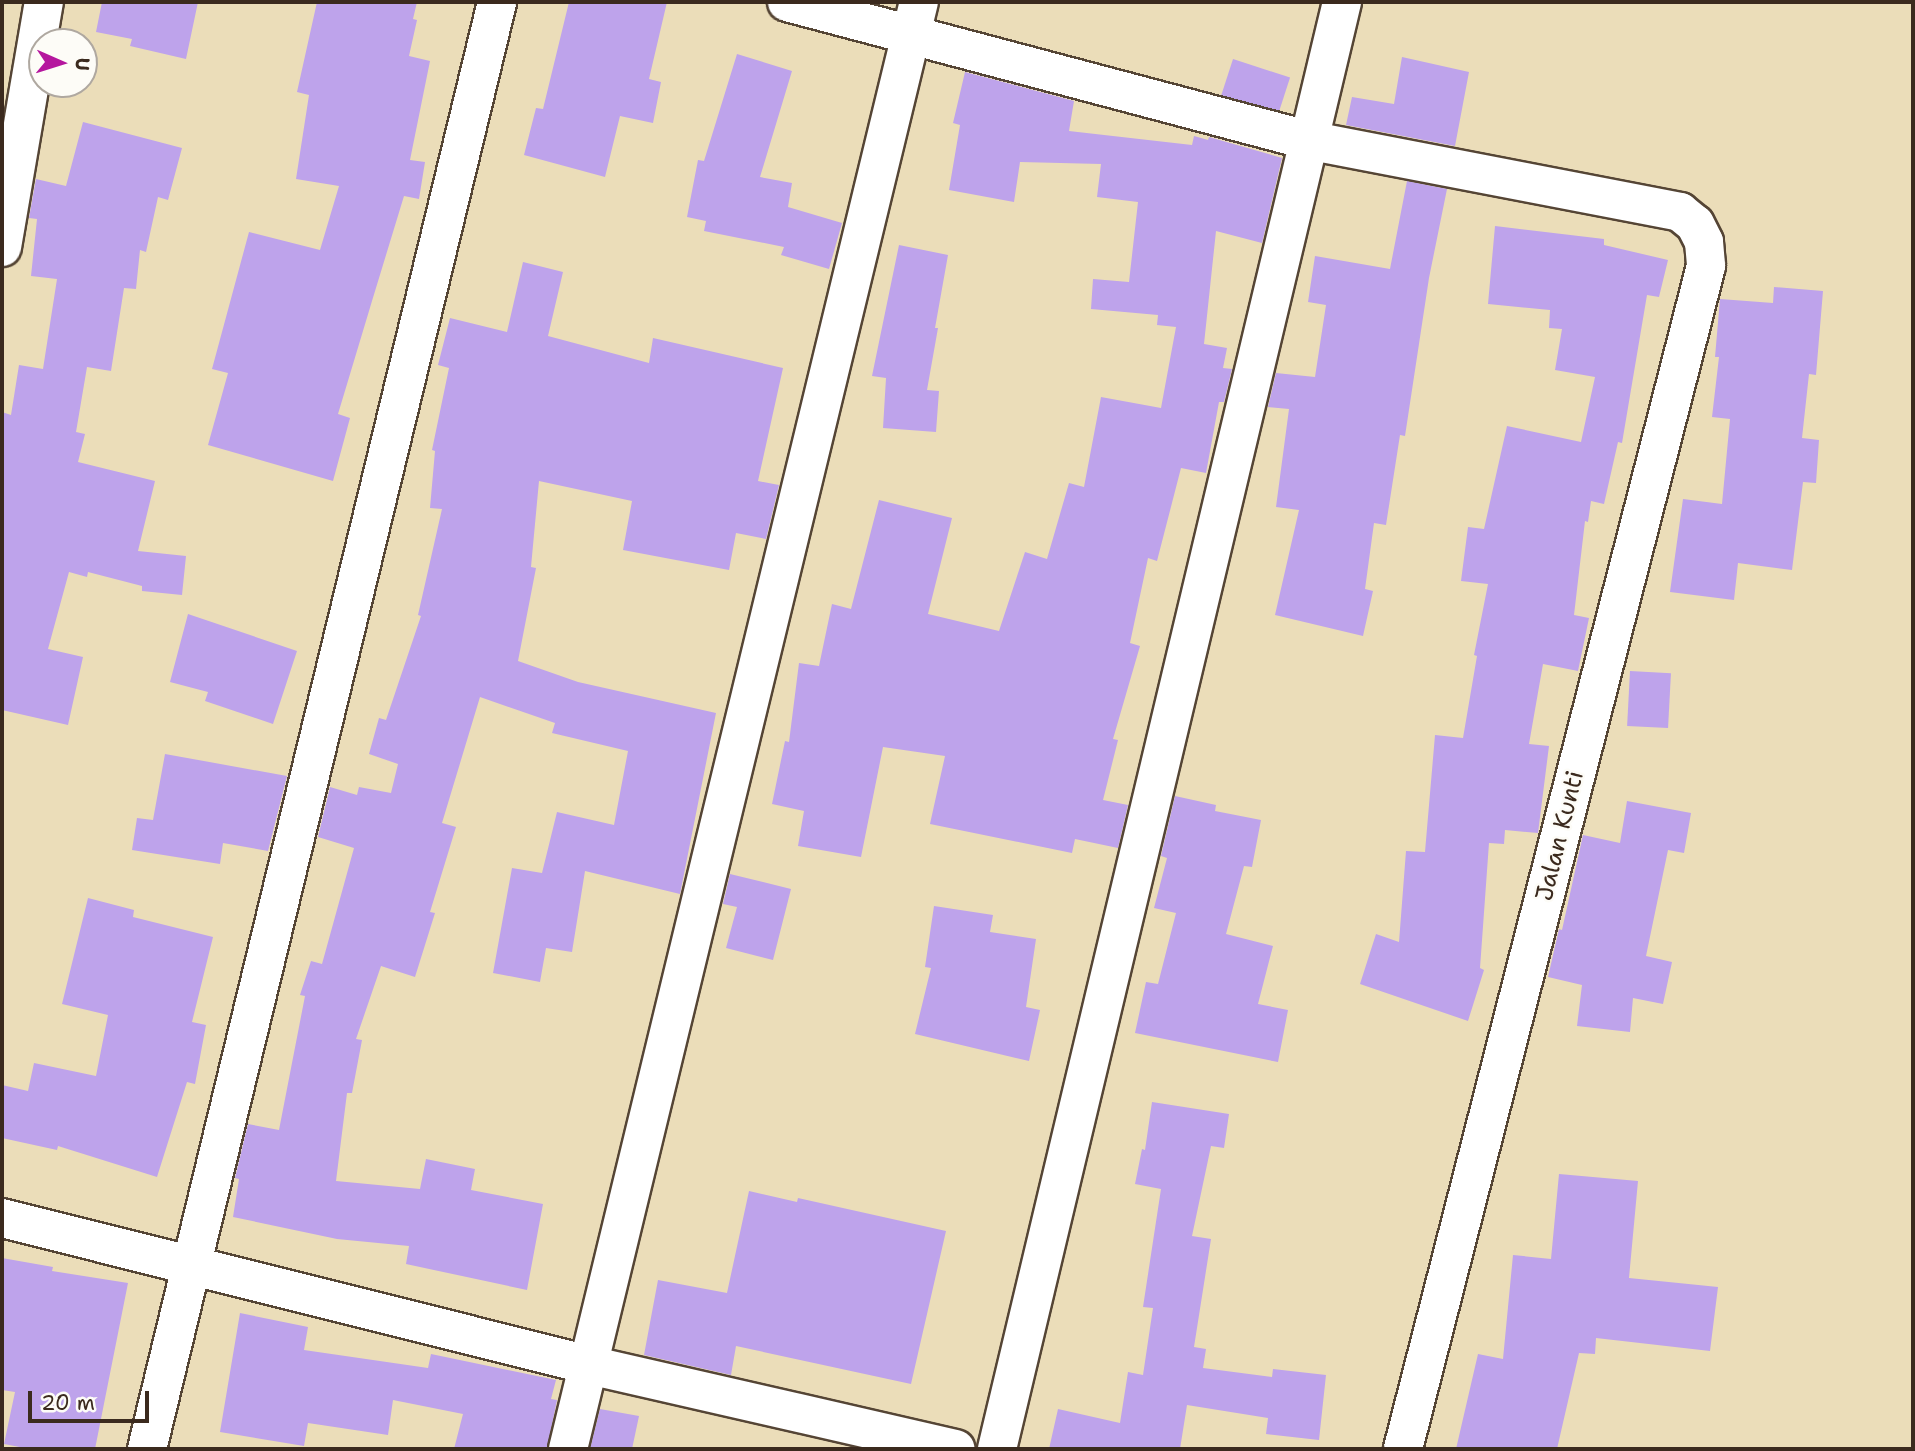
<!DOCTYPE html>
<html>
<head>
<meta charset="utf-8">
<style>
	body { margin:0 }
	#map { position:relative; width:1915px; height:1451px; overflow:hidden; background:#ebddb9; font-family:"Shantell Sans",sans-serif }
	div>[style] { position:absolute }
	.building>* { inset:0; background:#bea3eb; transform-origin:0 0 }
	.roads { filter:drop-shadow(2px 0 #554535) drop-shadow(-2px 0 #554535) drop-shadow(0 2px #554535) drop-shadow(0 -2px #554535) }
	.minor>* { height:38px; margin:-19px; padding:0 19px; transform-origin:19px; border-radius:19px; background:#fff }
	span { translate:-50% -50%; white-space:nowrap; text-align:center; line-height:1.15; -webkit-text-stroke:5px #fdfcf7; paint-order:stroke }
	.street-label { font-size:24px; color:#3b2a1e }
	.frame { position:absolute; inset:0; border:4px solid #3b2a1e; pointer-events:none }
	.north { position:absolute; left:28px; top:28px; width:70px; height:70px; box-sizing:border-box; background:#fdfcf7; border:2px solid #afa8a0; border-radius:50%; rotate:93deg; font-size:19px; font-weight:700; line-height:28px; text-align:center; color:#3b2a1e }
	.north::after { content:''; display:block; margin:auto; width:24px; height:32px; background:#b5179e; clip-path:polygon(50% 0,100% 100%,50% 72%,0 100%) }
	.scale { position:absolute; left:28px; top:1391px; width:121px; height:32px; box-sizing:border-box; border:4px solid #3b2a1e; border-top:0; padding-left:9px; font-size:21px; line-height:24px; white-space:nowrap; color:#3b2a1e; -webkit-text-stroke:5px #fdfcf7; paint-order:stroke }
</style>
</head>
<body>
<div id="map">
	<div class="building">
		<i style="clip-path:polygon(102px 2px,198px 2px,186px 59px,130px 46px,132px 39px,96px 32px)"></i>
		<i style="clip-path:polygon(317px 2px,417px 2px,413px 19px,417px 20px,409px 56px,430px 61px,410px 160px,425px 162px,419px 199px,404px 196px,372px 301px,338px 414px,350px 418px,333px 481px,208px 445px,228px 373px,212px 369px,249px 232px,320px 250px,339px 186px,296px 179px,309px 95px,297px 92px)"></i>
		<i style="clip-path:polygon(569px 2px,667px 2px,649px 79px,661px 82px,653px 123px,620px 116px,605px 177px,524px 155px,536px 108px,543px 109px)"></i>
		<i style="clip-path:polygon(737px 54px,792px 71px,760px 177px,792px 183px,788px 207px,842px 223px,829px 269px,781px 255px,784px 247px,704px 231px,706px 221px,687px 217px,698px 160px,704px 161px)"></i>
		<i style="clip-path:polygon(1402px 57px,1469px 72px,1455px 146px,1346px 125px,1352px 97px,1394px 104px)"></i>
		<i style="left:1233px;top:59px;width:60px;height:38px;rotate:18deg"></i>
		<i style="clip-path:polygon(965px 72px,1074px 101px,1069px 131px,1192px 145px,1194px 136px,1208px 140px,1209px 137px,1282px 158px,1262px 243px,1216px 231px,1204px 344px,1227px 348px,1223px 368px,1232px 369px,1224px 402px,1219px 402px,1206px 473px,1181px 468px,1157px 561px,1148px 558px,1130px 643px,1140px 646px,1113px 739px,1118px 740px,1103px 800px,1128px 805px,1118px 848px,1075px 839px,1072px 853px,930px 824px,945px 756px,883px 747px,861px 857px,798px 846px,804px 811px,772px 804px,785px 741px,789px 742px,799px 663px,819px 666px,832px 604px,851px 609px,879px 500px,952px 518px,928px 614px,999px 631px,1025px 552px,1047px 559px,1069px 483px,1084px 487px,1101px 397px,1161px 408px,1176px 327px,1157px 325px,1158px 315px,1091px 309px,1093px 279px,1129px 282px,1138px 202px,1097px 197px,1101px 164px,1020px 162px,1014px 202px,949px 190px,960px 125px,953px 123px)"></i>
		<i style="clip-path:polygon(83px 122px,182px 148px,168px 200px,158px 197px,146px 252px,140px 250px,136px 289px,124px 288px,111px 371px,87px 367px,76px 432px,85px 434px,78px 462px,155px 481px,138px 551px,186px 556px,182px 595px,142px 591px,142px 586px,88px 572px,87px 577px,69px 572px,48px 649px,83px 657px,68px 725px,2px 710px,2px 412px,11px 415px,19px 365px,43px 369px,57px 279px,31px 276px,37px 219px,29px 218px,36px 179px,66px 186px)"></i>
		<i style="clip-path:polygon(1407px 181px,1447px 189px,1429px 278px,1405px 436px,1400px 435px,1386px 525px,1374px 523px,1365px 589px,1373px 591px,1363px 636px,1275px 615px,1299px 510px,1276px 507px,1289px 409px,1268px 407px,1276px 373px,1315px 377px,1326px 305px,1308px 302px,1315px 256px,1390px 269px)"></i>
		<i style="clip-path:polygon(1495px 226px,1604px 239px,1604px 245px,1668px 260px,1659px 297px,1647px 295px,1622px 443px,1618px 442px,1604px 504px,1591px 501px,1588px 522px,1585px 521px,1574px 615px,1589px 618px,1578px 671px,1543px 664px,1529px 744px,1549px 746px,1538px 833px,1505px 830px,1504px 844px,1489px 843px,1480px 968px,1484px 970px,1468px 1021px,1360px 984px,1376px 934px,1399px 942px,1406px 851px,1425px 852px,1435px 735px,1463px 738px,1477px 656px,1474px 655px,1488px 584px,1461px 581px,1468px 527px,1484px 529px,1507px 426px,1581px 442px,1595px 377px,1555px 370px,1562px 329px,1549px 328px,1550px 310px,1488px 304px)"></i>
		<i style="clip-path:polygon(899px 245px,948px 255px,935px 328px,938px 328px,927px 390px,939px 391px,936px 432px,883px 428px,886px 378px,872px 376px)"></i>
		<i style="clip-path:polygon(523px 262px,563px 272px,548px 336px,649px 363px,653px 338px,783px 368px,758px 481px,779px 485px,766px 539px,736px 533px,729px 570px,623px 550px,632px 501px,539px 481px,531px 567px,536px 568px,518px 661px,578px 682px,716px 713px,680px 894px,585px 871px,572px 952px,546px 948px,540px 982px,493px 973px,512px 868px,542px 873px,557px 812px,614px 825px,628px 751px,552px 733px,555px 723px,480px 697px,442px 823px,456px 827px,430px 912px,435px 913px,415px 977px,381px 966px,356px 1039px,362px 1040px,352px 1093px,347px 1093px,336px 1181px,420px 1189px,426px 1159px,475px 1169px,471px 1190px,543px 1204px,527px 1290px,406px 1264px,409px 1246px,337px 1239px,233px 1217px,239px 1179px,235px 1178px,248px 1124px,279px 1130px,305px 996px,300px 995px,311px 961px,322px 964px,354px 848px,318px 837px,330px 787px,357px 795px,359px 787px,391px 793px,398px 764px,369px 754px,379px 718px,386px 720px,421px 616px,418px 615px,442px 509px,430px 508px,435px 451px,432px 450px,449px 368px,438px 365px,450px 318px,507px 332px)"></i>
		<i style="clip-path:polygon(1774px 287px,1823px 291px,1816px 375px,1809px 374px,1802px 438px,1819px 440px,1816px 483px,1803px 482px,1792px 570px,1738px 563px,1734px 600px,1670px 592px,1683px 499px,1722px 504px,1730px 419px,1712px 417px,1719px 357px,1715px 357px,1720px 299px,1773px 303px)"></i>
		<i style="clip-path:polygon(188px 614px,297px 651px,273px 724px,205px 701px,208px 692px,170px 682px)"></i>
		<i style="left:1630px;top:671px;width:41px;height:55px;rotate:3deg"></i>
		<i style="clip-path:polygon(165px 754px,287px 776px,268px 851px,223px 843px,220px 864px,132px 850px,137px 818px,153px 820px)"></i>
		<i style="clip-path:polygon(1175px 796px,1216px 805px,1215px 811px,1261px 820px,1252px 867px,1244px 866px,1226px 934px,1273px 946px,1258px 1004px,1288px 1010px,1278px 1062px,1135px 1033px,1146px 982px,1158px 984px,1176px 913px,1154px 908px,1167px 858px,1161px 856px)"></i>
		<i style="clip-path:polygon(1627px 801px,1691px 813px,1684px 853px,1668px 850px,1646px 956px,1672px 962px,1663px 1004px,1633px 998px,1630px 1032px,1577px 1026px,1582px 985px,1548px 977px,1559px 929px,1562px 930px,1583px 835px,1620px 843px)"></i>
		<i style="clip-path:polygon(730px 874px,791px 889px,773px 960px,726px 948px,737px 907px,723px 904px)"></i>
		<i style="clip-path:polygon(88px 898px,134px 910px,133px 917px,213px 937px,192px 1022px,206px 1025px,195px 1084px,187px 1082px,157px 1177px,58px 1146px,57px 1150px,2px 1138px,2px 1085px,28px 1091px,34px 1063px,96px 1076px,108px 1015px,62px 1004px)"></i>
		<i style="clip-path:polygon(934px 906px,993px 915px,990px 932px,1036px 939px,1026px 1007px,1040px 1010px,1029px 1061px,915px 1034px,931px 968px,925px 967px)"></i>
		<i style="clip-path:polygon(1152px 1102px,1229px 1114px,1224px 1148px,1211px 1146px,1192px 1236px,1211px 1239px,1194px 1347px,1206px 1349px,1203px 1368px,1272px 1377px,1273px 1369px,1326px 1375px,1319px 1440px,1266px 1434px,1268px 1418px,1187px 1405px,1180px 1449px,1049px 1449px,1058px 1409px,1120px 1423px,1128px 1372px,1143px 1375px,1153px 1308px,1143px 1307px,1161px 1189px,1135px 1184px,1142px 1149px,1145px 1150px)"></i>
		<i style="clip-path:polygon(1559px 1174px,1638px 1181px,1629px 1278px,1718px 1287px,1710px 1351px,1596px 1338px,1595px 1354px,1579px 1353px,1557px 1449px,1456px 1449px,1478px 1354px,1503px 1359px,1513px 1255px,1551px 1259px)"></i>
		<i style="clip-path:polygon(749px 1191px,797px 1202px,798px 1198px,946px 1231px,911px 1384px,736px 1346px,731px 1375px,644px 1355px,658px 1280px,727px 1293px)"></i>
		<i style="clip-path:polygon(2px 1258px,53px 1267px,52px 1271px,128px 1283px,95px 1449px,30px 1449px,4px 1444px,15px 1392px,2px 1390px)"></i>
		<i style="clip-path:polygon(240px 1313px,308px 1327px,304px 1350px,428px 1368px,431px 1354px,556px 1380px,551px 1399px,557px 1400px,547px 1449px,454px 1449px,463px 1414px,393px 1400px,388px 1435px,308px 1423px,304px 1446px,220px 1432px)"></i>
		<i style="clip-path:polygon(600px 1409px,639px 1416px,632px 1449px,590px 1449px)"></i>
	</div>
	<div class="roads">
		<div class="minor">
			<i style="left:787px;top:2px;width:538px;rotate:14.86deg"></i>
			<i style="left:1307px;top:140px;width:380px;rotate:10.9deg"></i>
			<i style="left:1680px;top:212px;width:19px;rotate:39deg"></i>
			<i style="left:1695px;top:224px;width:20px;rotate:63deg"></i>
			<i style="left:1704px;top:242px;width:24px;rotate:85deg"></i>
			<i style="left:1706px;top:266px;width:1221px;rotate:104.37deg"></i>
			<i style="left:2px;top:247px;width:249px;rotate:-80.3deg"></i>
			<i style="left:2px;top:1218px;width:605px;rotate:14.06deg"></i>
			<i style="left:589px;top:1365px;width:376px;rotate:12.9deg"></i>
			<i style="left:147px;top:1449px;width:1489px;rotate:-76.4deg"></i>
			<i style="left:568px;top:1449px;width:1489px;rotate:-76.37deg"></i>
			<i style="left:997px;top:1449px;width:1488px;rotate:-76.59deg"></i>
		</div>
	</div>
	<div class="street-label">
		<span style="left:1560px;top:836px;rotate:-76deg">Jalan Kunti</span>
	</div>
	<div class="frame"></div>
	<div class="north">U</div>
	<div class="scale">20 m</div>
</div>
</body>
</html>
